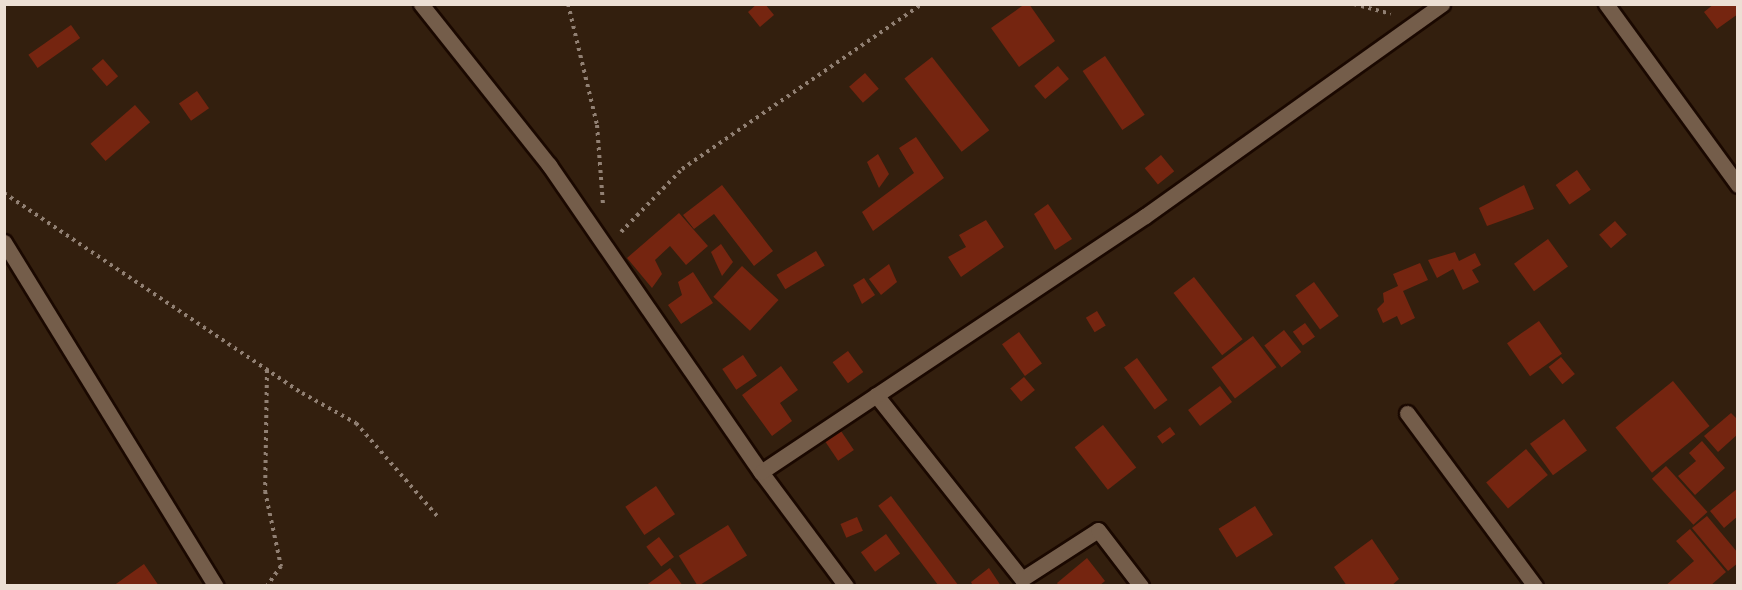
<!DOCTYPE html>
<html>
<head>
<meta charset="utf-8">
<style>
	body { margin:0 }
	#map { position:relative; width:1742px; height:590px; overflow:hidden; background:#331f0e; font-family:Mulish,sans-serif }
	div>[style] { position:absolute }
	.building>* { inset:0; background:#752510; transform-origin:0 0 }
	.path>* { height:4px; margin-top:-2px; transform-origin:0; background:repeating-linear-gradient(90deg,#918073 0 3px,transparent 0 7.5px) }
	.roads { filter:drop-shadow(2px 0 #1a0800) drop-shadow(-2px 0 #1a0800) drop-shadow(0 2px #1a0800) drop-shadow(0 -2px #1a0800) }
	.minor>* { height:15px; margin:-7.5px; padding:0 7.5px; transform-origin:7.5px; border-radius:7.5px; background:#745d4a }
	span { translate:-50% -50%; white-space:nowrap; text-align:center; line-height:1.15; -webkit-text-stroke:5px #331f0e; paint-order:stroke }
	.frame { position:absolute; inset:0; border:6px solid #ecdfd4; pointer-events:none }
</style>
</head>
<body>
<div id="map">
	<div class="building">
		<i style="clip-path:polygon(757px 4px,765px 4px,774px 15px,760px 27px,748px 12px)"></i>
		<i style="clip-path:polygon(1025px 4px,1029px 4px,1055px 41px,1019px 67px,991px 28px)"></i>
		<i style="clip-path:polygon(1714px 4px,1738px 4px,1738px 14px,1717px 29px,1704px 12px)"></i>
		<i style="left:71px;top:25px;width:16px;height:52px;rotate:55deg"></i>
		<i style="left:1105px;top:56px;width:71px;height:27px;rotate:56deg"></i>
		<i style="left:932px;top:57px;width:93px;height:35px;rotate:52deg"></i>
		<i style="left:103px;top:59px;width:23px;height:15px;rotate:49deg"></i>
		<i style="left:1058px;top:66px;width:17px;height:31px;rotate:50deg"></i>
		<i style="left:865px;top:73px;width:21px;height:21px;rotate:49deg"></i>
		<i style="left:197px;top:91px;width:21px;height:22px;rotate:55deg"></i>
		<i style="left:135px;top:105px;width:23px;height:59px;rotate:49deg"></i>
		<i style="clip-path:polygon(916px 137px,944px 178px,873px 231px,862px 212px,914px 173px,899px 148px)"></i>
		<i style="clip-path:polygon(878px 154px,889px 174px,879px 188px,867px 162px)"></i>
		<i style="left:1161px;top:155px;width:21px;height:21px;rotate:51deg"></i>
		<i style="left:1577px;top:170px;width:24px;height:26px;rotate:55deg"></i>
		<i style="clip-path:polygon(722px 185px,773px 251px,754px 266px,714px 214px,694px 229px,683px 215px)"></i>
		<i style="clip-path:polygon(1524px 185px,1534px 209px,1487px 226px,1479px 208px)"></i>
		<i style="clip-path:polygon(1048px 204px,1072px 239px,1055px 250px,1034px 214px)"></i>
		<i style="clip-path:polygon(679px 213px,708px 246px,686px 265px,670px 246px,655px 260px,662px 274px,652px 288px,627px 258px)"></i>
		<i style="clip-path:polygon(986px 220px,1004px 247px,961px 277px,948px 257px,966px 247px,959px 235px)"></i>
		<i style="left:1615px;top:221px;width:18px;height:21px;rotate:49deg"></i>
		<i style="left:1548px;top:239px;width:34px;height:42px;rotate:54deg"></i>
		<i style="clip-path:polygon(721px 244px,733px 262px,722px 276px,711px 252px)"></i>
		<i style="left:816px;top:251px;width:17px;height:46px;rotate:59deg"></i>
		<i style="clip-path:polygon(1455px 252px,1459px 261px,1475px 253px,1481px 265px,1472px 270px,1479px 282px,1463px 290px,1453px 269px,1437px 278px,1428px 260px)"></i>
		<i style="clip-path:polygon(1420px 263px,1428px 280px,1403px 291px,1415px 318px,1401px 325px,1397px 316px,1383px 323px,1377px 309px,1384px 302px,1383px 293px,1398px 286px,1393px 274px)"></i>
		<i style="clip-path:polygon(889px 264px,897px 282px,881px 295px,869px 279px)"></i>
		<i style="left:742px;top:266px;width:50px;height:42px;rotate:43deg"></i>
		<i style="clip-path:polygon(693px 272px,713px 303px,681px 324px,668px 305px,682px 295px,678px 282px)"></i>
		<i style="left:1194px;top:277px;width:79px;height:26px;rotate:52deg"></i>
		<i style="clip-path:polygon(864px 278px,875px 295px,862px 304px,853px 285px)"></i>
		<i style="left:1314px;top:282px;width:42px;height:23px;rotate:54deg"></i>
		<i style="left:1097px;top:311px;width:17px;height:13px;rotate:59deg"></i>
		<i style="left:1539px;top:321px;width:40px;height:39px;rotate:55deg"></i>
		<i style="left:1305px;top:323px;width:17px;height:15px;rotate:54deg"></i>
		<i style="left:1284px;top:330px;width:28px;height:25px;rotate:52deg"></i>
		<i style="left:1019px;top:332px;width:39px;height:21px;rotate:54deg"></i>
		<i style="left:1253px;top:336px;width:39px;height:52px;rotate:53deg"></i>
		<i style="left:848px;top:351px;width:26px;height:19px;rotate:54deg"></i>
		<i style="left:743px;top:355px;width:25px;height:25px;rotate:56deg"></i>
		<i style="left:1561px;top:357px;width:22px;height:16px;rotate:51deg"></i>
		<i style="left:1137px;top:358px;width:52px;height:16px;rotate:54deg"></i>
		<i style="clip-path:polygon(781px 366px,798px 390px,780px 403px,792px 421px,772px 436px,742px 395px)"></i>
		<i style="left:1024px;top:377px;width:17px;height:18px;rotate:50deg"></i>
		<i style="left:1673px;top:381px;width:58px;height:74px;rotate:51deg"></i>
		<i style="left:1220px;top:386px;width:20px;height:40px;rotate:53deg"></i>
		<i style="clip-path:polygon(1731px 413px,1738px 420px,1738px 434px,1718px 452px,1704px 436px)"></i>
		<i style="left:1564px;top:419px;width:39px;height:42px;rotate:54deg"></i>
		<i style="left:1103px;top:425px;width:54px;height:36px;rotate:52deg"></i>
		<i style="left:1170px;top:427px;width:9px;height:16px;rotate:54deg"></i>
		<i style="left:841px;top:431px;width:23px;height:19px;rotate:56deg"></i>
		<i style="clip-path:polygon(1702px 441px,1725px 468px,1695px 495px,1678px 476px,1696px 461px,1689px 453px)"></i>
		<i style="left:1526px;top:449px;width:34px;height:52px;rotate:50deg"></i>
		<i style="left:1666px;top:466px;width:62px;height:19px;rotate:48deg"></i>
		<i style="left:656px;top:486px;width:34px;height:37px;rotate:56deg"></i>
		<i style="clip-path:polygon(1738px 488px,1738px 516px,1724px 528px,1710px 511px)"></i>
		<i style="left:891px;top:496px;width:113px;height:16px;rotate:53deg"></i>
		<i style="left:1255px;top:506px;width:34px;height:43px;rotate:58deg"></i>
		<i style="clip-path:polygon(1707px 516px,1738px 553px,1738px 563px,1728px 571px,1692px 528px)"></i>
		<i style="left:857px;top:517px;width:15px;height:18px;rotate:67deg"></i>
		<i style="left:728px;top:525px;width:36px;height:58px;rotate:58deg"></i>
		<i style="clip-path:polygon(1690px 529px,1726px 572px,1710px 586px,1665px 586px,1694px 561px,1676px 541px)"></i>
		<i style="left:886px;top:534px;width:24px;height:31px;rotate:54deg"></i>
		<i style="left:659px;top:537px;width:25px;height:16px;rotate:53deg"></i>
		<i style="clip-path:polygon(1372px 539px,1399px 579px,1391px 586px,1347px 586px,1334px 567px)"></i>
		<i style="clip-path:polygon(1087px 558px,1105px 581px,1099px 586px,1059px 586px,1057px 583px)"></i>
		<i style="clip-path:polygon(144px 564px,159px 586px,113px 586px)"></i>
		<i style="clip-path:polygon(670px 568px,683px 586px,645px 586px)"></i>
		<i style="clip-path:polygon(989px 568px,1001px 586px,973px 586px,971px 582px)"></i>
	</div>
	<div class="path">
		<i style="left:568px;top:4px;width:124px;rotate:76.5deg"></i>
		<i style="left:597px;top:125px;width:80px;rotate:85.7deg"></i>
		<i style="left:1354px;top:4px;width:38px;rotate:15deg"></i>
		<i style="left:4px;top:193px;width:359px;rotate:33.9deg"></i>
		<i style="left:302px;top:393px;width:62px;rotate:29.1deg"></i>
		<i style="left:356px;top:423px;width:126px;rotate:48.9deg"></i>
		<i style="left:621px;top:232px;width:88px;rotate:-45.9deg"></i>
		<i style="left:682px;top:169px;width:291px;rotate:-34.5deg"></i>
		<i style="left:267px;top:370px;width:121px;rotate:90.9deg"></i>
		<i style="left:265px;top:491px;width:77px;rotate:78deg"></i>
		<i style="left:281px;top:566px;width:24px;rotate:125deg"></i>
	</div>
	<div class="roads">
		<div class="minor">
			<i style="left:421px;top:4px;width:206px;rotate:51.5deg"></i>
			<i style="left:549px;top:165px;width:373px;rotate:55.4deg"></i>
			<i style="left:761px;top:472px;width:142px;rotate:53.3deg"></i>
			<i style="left:1606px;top:4px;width:224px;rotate:53.9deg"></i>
			<i style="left:4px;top:242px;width:404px;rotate:58.4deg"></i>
			<i style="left:876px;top:395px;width:235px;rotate:51.6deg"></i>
			<i style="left:1022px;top:579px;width:90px;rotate:-32.8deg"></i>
			<i style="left:1098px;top:530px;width:71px;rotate:52.5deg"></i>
			<i style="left:1407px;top:413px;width:215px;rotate:53.5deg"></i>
			<i style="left:761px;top:472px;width:462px;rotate:-33.7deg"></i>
			<i style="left:1145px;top:216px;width:365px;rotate:-35.5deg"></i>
		</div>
	</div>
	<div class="frame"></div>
</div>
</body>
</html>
